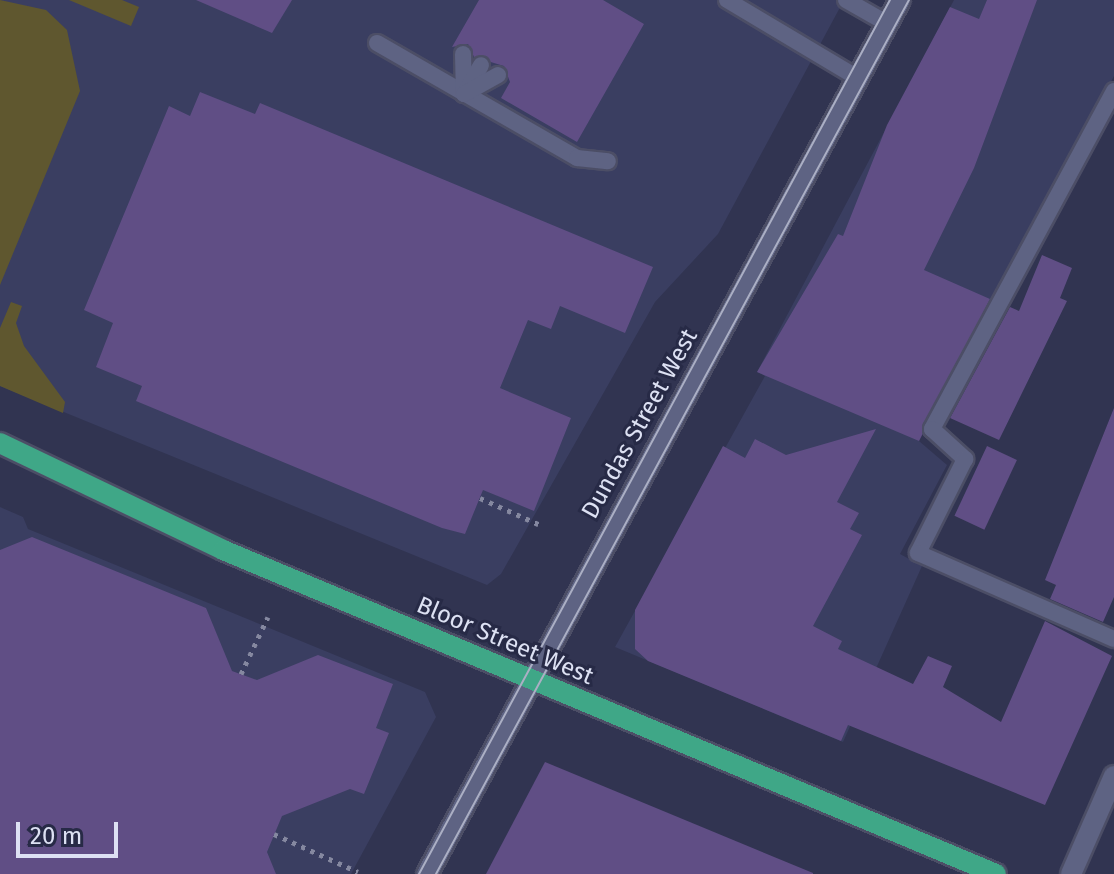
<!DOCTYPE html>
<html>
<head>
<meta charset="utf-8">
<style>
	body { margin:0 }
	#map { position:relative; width:1114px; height:874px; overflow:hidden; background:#313451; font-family:"Fira Sans",sans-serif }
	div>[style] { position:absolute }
	.built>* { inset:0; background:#3a3e61 }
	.green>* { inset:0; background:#5f572f }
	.building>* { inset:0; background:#604e85; transform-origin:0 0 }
	.path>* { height:5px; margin-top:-2.5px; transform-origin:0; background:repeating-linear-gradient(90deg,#8588a0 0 4px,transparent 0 10px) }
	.roads { filter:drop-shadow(2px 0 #4c4e66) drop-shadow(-2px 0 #4c4e66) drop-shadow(0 2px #4c4e66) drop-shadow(0 -2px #4c4e66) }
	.lane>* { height:16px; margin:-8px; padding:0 8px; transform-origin:8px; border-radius:8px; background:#5e6383 }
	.street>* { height:20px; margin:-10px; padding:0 10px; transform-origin:10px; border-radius:10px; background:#5e6383 }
	.secondary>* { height:20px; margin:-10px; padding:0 10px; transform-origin:10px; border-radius:10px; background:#5e6383 }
	.primary>* { height:20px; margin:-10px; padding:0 10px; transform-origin:10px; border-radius:10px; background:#3fa787 }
	.tram>* { height:2px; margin:-1px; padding:0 1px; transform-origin:1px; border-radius:1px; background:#abafc4 }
	span { translate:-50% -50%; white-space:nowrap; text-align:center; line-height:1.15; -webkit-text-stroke:6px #272a46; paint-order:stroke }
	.street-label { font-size:24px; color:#dde1f3 }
	.scale { position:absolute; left:16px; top:822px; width:102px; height:36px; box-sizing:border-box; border:4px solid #dde1f3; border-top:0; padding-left:10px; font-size:24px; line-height:28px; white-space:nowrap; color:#dde1f3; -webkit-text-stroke:6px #272a46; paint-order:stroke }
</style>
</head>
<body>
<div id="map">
	<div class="built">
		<i style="clip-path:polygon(0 0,844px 0,718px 234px,655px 302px,501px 574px,487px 585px,0 386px)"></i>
		<i style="clip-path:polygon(954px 0,1114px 0,1114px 76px,919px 441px,947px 465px,900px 554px,922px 566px,843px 742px,615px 647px,765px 376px,757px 372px)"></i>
		<i style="clip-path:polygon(0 507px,23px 517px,28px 529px,425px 692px,436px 717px,351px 874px,0 874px)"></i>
	</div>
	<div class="green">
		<i style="clip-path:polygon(0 0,46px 10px,67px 30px,80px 91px,0 285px)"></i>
		<i style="clip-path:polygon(69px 0,122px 0,139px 7px,131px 26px)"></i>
		<i style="clip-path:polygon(11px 302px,22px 306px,16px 323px,24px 346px,65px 402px,63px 413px,0 386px,0 328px)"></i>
	</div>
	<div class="building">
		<i style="clip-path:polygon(196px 0,292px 0,272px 33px)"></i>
		<i style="clip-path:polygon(479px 0,603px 0,644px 24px,577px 142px,501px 98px,510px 82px,504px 66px,474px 57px,468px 44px,452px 47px)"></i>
		<i style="clip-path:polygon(987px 0,1037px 0,974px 168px,924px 270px,990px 299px,919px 441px,757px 372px,838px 234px,843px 236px,887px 125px,950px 7px,979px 19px)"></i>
		<i style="clip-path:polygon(200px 92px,255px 114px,260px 103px,653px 267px,625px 333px,560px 306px,551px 329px,528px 320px,500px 388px,571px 418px,534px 511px,483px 490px,465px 534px,442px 528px,136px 401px,142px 386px,96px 367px,113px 323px,84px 310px,169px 106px,190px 116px)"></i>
		<i style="clip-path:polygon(1042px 255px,1072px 268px,1060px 298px,1067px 301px,999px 440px,950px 418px,1010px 307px,1019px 311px)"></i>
		<i style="clip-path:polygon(1114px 408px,1114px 597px,1103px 622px,1050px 599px,1056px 585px,1045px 580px)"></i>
		<i style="clip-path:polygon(876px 429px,837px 502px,859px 513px,850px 529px,862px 535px,813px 626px,842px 641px,838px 649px,913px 684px,928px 656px,952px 666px,943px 687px,1001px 722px,1045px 621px,1112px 656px,1045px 805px,848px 725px,841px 741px,648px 661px,635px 649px,635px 610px,723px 446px,745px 458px,755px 439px,786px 455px)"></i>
		<i style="left:987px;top:446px;width:33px;height:77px;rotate:25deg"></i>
		<i style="clip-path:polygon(32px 537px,206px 608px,232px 671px,257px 680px,318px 655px,393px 684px,376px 728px,389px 733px,364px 794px,350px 789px,282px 816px,267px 852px,276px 874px,0 874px,0 550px)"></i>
		<i style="clip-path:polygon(545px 762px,813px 873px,813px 874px,486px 874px)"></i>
	</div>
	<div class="path">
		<i style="left:480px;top:498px;width:64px;rotate:24.1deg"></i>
		<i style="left:241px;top:674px;width:63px;rotate:-64.7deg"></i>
		<i style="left:274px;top:834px;width:92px;rotate:24.3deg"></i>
	</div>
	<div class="roads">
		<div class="lane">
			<i style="left:727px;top:0;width:152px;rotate:30.8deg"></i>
			<i style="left:846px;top:0;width:48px;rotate:29.7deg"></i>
			<i style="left:377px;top:43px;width:231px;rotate:29.9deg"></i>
			<i style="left:577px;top:158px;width:31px;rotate:6deg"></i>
			<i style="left:463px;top:54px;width:40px;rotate:88.6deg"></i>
			<i style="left:1114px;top:91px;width:384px;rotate:118.3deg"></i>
			<i style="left:932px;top:429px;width:45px;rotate:42.3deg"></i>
			<i style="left:965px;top:459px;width:105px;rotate:116.6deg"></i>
			<i style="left:918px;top:553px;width:214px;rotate:23.7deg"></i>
			<i style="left:465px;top:93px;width:32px;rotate:-60deg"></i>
			<i style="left:464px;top:94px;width:39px;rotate:-29deg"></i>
		</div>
		<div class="street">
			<i style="left:1071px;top:874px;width:107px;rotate:-66.3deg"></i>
		</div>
		<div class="secondary">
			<i style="left:427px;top:874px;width:994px;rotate:-61.58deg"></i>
		</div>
		<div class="primary">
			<i style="left:0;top:443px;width:247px;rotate:25.6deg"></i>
			<i style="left:223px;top:550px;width:838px;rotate:22.74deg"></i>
		</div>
	</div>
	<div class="tram">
		<i style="left:419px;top:874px;width:993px;rotate:-61.68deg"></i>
		<i style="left:436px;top:874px;width:994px;rotate:-61.58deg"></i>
	</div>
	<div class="street-label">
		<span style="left:640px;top:424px;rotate:-61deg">Dundas Street West</span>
		<span style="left:505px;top:641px;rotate:23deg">Bloor Street West</span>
	</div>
	<div class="scale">20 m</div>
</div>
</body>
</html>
